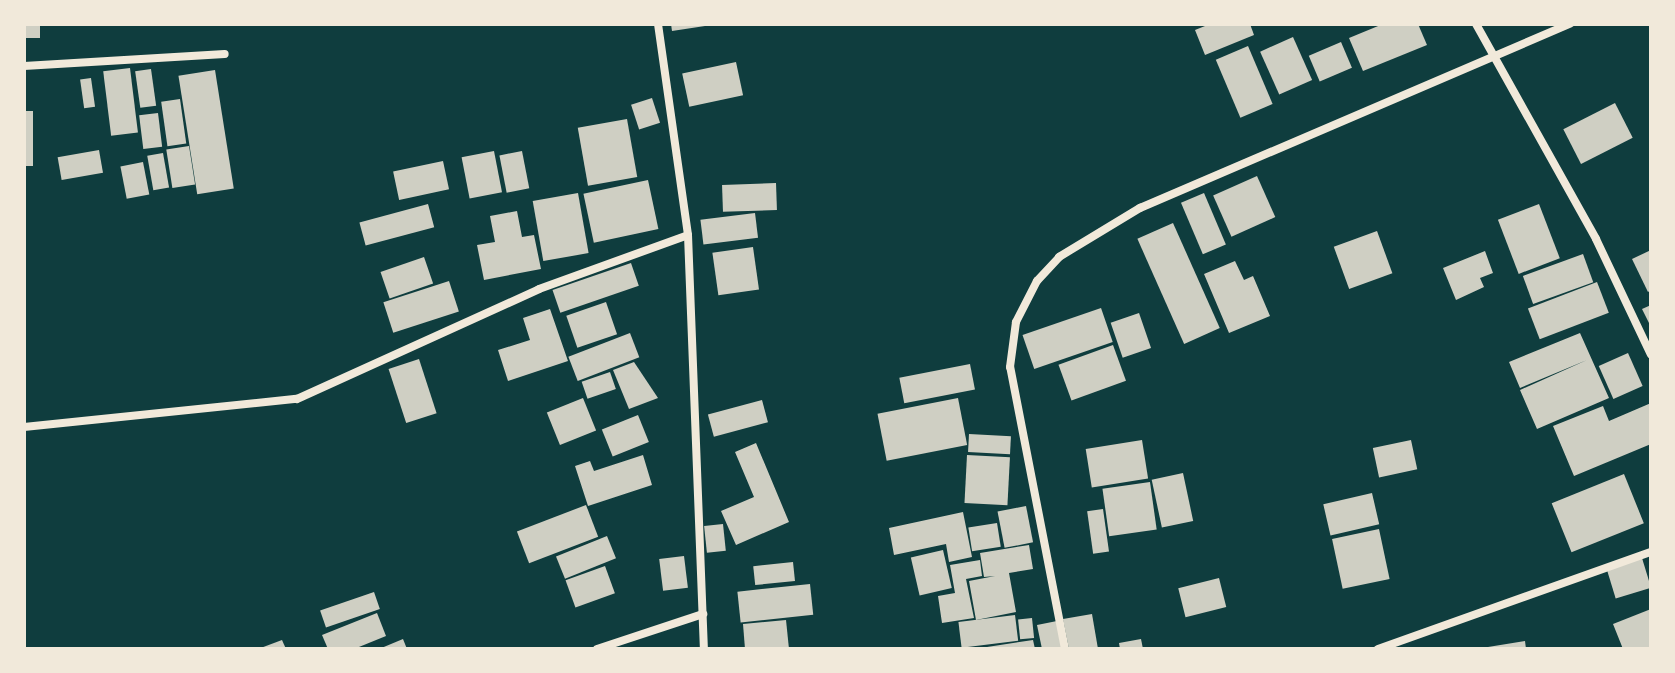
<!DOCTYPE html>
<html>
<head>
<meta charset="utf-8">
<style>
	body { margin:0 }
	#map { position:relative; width:1675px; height:673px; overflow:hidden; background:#0f3d3e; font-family:Cabin,sans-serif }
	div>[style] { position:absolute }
	.building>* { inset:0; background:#cfcfc3; transform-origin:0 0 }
	.minor>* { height:8px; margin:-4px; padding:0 4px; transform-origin:4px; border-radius:4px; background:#f1e9da }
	span { translate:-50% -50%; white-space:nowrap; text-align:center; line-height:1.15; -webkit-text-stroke:8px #f1e9da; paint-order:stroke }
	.frame { position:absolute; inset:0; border:26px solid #f1e9da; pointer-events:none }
</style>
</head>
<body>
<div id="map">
	<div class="building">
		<i style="left:24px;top:24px;width:16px;height:14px"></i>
		<i style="clip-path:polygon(671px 24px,705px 24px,705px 26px,672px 31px)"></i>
		<i style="clip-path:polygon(1210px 24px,1250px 24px,1254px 35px,1205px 55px,1195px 30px)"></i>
		<i style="clip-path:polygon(1383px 24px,1418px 24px,1427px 45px,1363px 71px,1349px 38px)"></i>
		<i style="left:1293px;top:37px;width:47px;height:36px;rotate:66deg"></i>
		<i style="left:1341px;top:42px;width:28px;height:35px;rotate:67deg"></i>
		<i style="left:1248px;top:46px;width:63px;height:35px;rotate:67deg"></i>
		<i style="left:736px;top:62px;width:34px;height:55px;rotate:78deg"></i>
		<i style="left:130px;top:68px;width:65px;height:27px;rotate:83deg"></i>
		<i style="left:151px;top:69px;width:37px;height:16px;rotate:82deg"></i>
		<i style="left:215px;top:70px;width:120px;height:37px;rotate:81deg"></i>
		<i style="left:91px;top:78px;width:29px;height:11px;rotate:82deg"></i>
		<i style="left:652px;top:98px;width:26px;height:22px;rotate:72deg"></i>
		<i style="left:180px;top:99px;width:45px;height:19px;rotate:82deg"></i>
		<i style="left:1615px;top:103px;width:39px;height:58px;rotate:63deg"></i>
		<i style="left:24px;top:111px;width:9px;height:55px"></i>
		<i style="left:158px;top:113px;width:34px;height:19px;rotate:83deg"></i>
		<i style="left:627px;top:119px;width:59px;height:50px;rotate:80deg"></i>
		<i style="left:189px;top:146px;width:39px;height:23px;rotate:81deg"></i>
		<i style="left:99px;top:150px;width:23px;height:42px;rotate:80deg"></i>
		<i style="left:494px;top:151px;width:42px;height:33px;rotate:79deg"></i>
		<i style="left:522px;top:151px;width:38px;height:23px;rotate:79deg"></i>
		<i style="left:163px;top:153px;width:35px;height:16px;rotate:80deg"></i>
		<i style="left:443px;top:161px;width:29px;height:51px;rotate:78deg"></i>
		<i style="left:143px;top:162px;width:33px;height:23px;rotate:79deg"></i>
		<i style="left:1257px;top:176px;width:45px;height:48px;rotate:66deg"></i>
		<i style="left:648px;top:180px;width:50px;height:66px;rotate:78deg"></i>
		<i style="left:776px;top:183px;width:27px;height:54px;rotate:88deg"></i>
		<i style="left:578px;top:193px;width:61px;height:46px;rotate:80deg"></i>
		<i style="left:1204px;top:193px;width:56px;height:25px;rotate:67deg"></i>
		<i style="left:428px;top:204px;width:24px;height:71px;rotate:75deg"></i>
		<i style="left:1539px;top:204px;width:58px;height:44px;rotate:69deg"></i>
		<i style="clip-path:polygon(517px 211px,522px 237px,534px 235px,541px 269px,484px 280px,477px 245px,495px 242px,490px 216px)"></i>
		<i style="left:755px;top:213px;width:25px;height:55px;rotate:83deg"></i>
		<i style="left:1173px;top:223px;width:115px;height:39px;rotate:66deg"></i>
		<i style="left:1377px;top:231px;width:45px;height:46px;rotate:70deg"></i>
		<i style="left:753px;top:247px;width:43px;height:41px;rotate:82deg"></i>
		<i style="clip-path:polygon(1651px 250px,1651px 290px,1648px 292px,1632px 259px)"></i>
		<i style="clip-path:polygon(1485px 251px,1493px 273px,1480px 278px,1484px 287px,1456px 300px,1443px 268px)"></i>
		<i style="left:1583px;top:254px;width:30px;height:64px;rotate:70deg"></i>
		<i style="left:424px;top:257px;width:28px;height:46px;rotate:71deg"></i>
		<i style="clip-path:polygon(1235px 261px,1244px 280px,1253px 276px,1270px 316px,1229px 333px,1204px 274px)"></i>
		<i style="left:631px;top:263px;width:24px;height:83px;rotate:71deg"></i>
		<i style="left:449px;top:281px;width:32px;height:69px;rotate:72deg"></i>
		<i style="left:1597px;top:282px;width:33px;height:74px;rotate:69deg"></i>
		<i style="left:606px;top:302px;width:34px;height:42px;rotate:71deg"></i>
		<i style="clip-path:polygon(1651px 305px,1651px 327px,1642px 309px)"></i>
		<i style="left:1101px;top:308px;width:36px;height:83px;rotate:71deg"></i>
		<i style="clip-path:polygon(550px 309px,568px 361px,508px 381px,498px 350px,530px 340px,523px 318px)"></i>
		<i style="left:1139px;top:313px;width:37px;height:30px;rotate:71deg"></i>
		<i style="left:630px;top:333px;width:26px;height:66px;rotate:69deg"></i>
		<i style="clip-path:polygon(1580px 333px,1609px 398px,1537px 429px,1520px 390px,1587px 360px,1520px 388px,1509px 362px)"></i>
		<i style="left:1113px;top:345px;width:38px;height:58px;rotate:70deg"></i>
		<i style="left:1628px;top:353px;width:36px;height:32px;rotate:66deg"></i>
		<i style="left:419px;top:359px;width:57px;height:32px;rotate:72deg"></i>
		<i style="clip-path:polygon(634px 362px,658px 398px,629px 409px,613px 370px)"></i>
		<i style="left:970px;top:364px;width:26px;height:72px;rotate:79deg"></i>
		<i style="left:610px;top:372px;width:18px;height:30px;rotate:71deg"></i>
		<i style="left:583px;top:398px;width:35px;height:39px;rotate:68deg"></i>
		<i style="left:958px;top:398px;width:48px;height:82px;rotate:79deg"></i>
		<i style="left:762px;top:400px;width:23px;height:56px;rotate:75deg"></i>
		<i style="clip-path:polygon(1651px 403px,1651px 444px,1574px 476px,1553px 426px,1603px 406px,1609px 421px)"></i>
		<i style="left:638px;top:415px;width:29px;height:39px;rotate:68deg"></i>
		<i style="left:969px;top:434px;width:42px;height:18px;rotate:3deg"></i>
		<i style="left:1142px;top:440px;width:39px;height:57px;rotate:81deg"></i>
		<i style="left:1411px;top:440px;width:30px;height:39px;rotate:78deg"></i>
		<i style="clip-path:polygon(756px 443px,789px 522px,736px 545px,721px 511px,754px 497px,735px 452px)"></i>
		<i style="clip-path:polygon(643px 455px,652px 485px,588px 506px,575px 466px,590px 461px,594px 471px)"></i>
		<i style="left:967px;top:455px;width:43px;height:48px;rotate:3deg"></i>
		<i style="left:1183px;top:473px;width:49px;height:32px;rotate:78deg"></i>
		<i style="left:1624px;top:474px;width:53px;height:78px;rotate:68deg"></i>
		<i style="left:1150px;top:482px;width:48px;height:48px;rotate:82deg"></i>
		<i style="left:1372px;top:493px;width:32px;height:50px;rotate:77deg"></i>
		<i style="left:586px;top:505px;width:34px;height:74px;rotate:69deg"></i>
		<i style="left:1026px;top:506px;width:37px;height:29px;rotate:79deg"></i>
		<i style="left:1103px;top:509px;width:43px;height:16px;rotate:82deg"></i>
		<i style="clip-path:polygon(963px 512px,972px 557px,949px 562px,946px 544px,894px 555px,889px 528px)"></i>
		<i style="left:997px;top:523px;width:24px;height:29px;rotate:81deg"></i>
		<i style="left:723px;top:524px;width:27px;height:19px;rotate:84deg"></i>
		<i style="left:1379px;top:529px;width:51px;height:48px;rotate:78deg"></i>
		<i style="left:607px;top:536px;width:24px;height:55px;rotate:68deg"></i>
		<i style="clip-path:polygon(1029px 545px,1033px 569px,1009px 573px,1016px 612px,976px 620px,969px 581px,995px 576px,984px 577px,980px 553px)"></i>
		<i style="left:943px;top:550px;width:39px;height:33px;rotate:77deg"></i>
		<i style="left:684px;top:556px;width:32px;height:25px;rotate:83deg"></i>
		<i style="left:1642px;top:558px;width:31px;height:37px;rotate:73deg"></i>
		<i style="clip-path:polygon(980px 560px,982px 576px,966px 579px,974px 618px,942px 623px,938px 596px,955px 593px,950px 565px)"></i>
		<i style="left:793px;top:562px;width:19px;height:40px;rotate:84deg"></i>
		<i style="left:605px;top:566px;width:29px;height:42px;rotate:70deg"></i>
		<i style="left:1219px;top:578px;width:30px;height:42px;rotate:76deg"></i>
		<i style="left:810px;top:584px;width:31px;height:73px;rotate:84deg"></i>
		<i style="left:374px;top:592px;width:18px;height:57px;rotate:71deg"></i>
		<i style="clip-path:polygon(1651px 609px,1651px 649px,1623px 649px,1613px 624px)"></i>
		<i style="clip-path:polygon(377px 613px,386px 636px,354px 649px,328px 649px,322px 635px)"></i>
		<i style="clip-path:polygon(1092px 614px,1098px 649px,1069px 649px,1063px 619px)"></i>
		<i style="left:1015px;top:615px;width:26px;height:57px;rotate:83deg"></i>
		<i style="left:1032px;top:618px;width:20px;height:14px;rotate:84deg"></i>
		<i style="clip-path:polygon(786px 620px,789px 649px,745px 649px,743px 624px)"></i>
		<i style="clip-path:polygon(1057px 621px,1063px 649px,1042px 649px,1037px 625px)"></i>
		<i style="clip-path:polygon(403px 639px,407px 649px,379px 649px)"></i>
		<i style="clip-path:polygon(1141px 639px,1143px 649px,1120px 649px,1119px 643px)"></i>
		<i style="clip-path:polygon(282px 640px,286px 649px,258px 649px)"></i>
		<i style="clip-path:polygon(1033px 640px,1035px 649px,987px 649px,987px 647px)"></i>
		<i style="clip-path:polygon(1525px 641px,1526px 649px,1488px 649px,1488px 647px)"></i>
	</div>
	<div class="minor">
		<i style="left:658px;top:24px;width:213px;rotate:81.9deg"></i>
		<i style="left:688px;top:235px;width:414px;rotate:87.8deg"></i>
		<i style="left:1476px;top:24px;width:246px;rotate:60.8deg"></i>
		<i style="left:1596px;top:239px;width:128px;rotate:64.6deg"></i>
		<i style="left:24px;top:66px;width:201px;rotate:-3.4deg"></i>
		<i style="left:24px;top:427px;width:274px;rotate:-5.9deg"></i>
		<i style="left:297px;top:399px;width:266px;rotate:-24.4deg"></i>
		<i style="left:539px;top:289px;width:158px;rotate:-19.9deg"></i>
		<i style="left:597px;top:649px;width:112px;rotate:-18.3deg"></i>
		<i style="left:1065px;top:649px;width:287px;rotate:-101deg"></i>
		<i style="left:1010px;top:367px;width:45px;rotate:-82.4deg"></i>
		<i style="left:1016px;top:322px;width:46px;rotate:-62.9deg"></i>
		<i style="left:1037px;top:281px;width:33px;rotate:-47deg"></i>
		<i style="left:1059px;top:257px;width:95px;rotate:-31.2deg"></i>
		<i style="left:1140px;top:208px;width:468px;rotate:-23.2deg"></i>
		<i style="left:1378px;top:649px;width:290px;rotate:-19.6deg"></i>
	</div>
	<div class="frame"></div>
</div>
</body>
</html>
